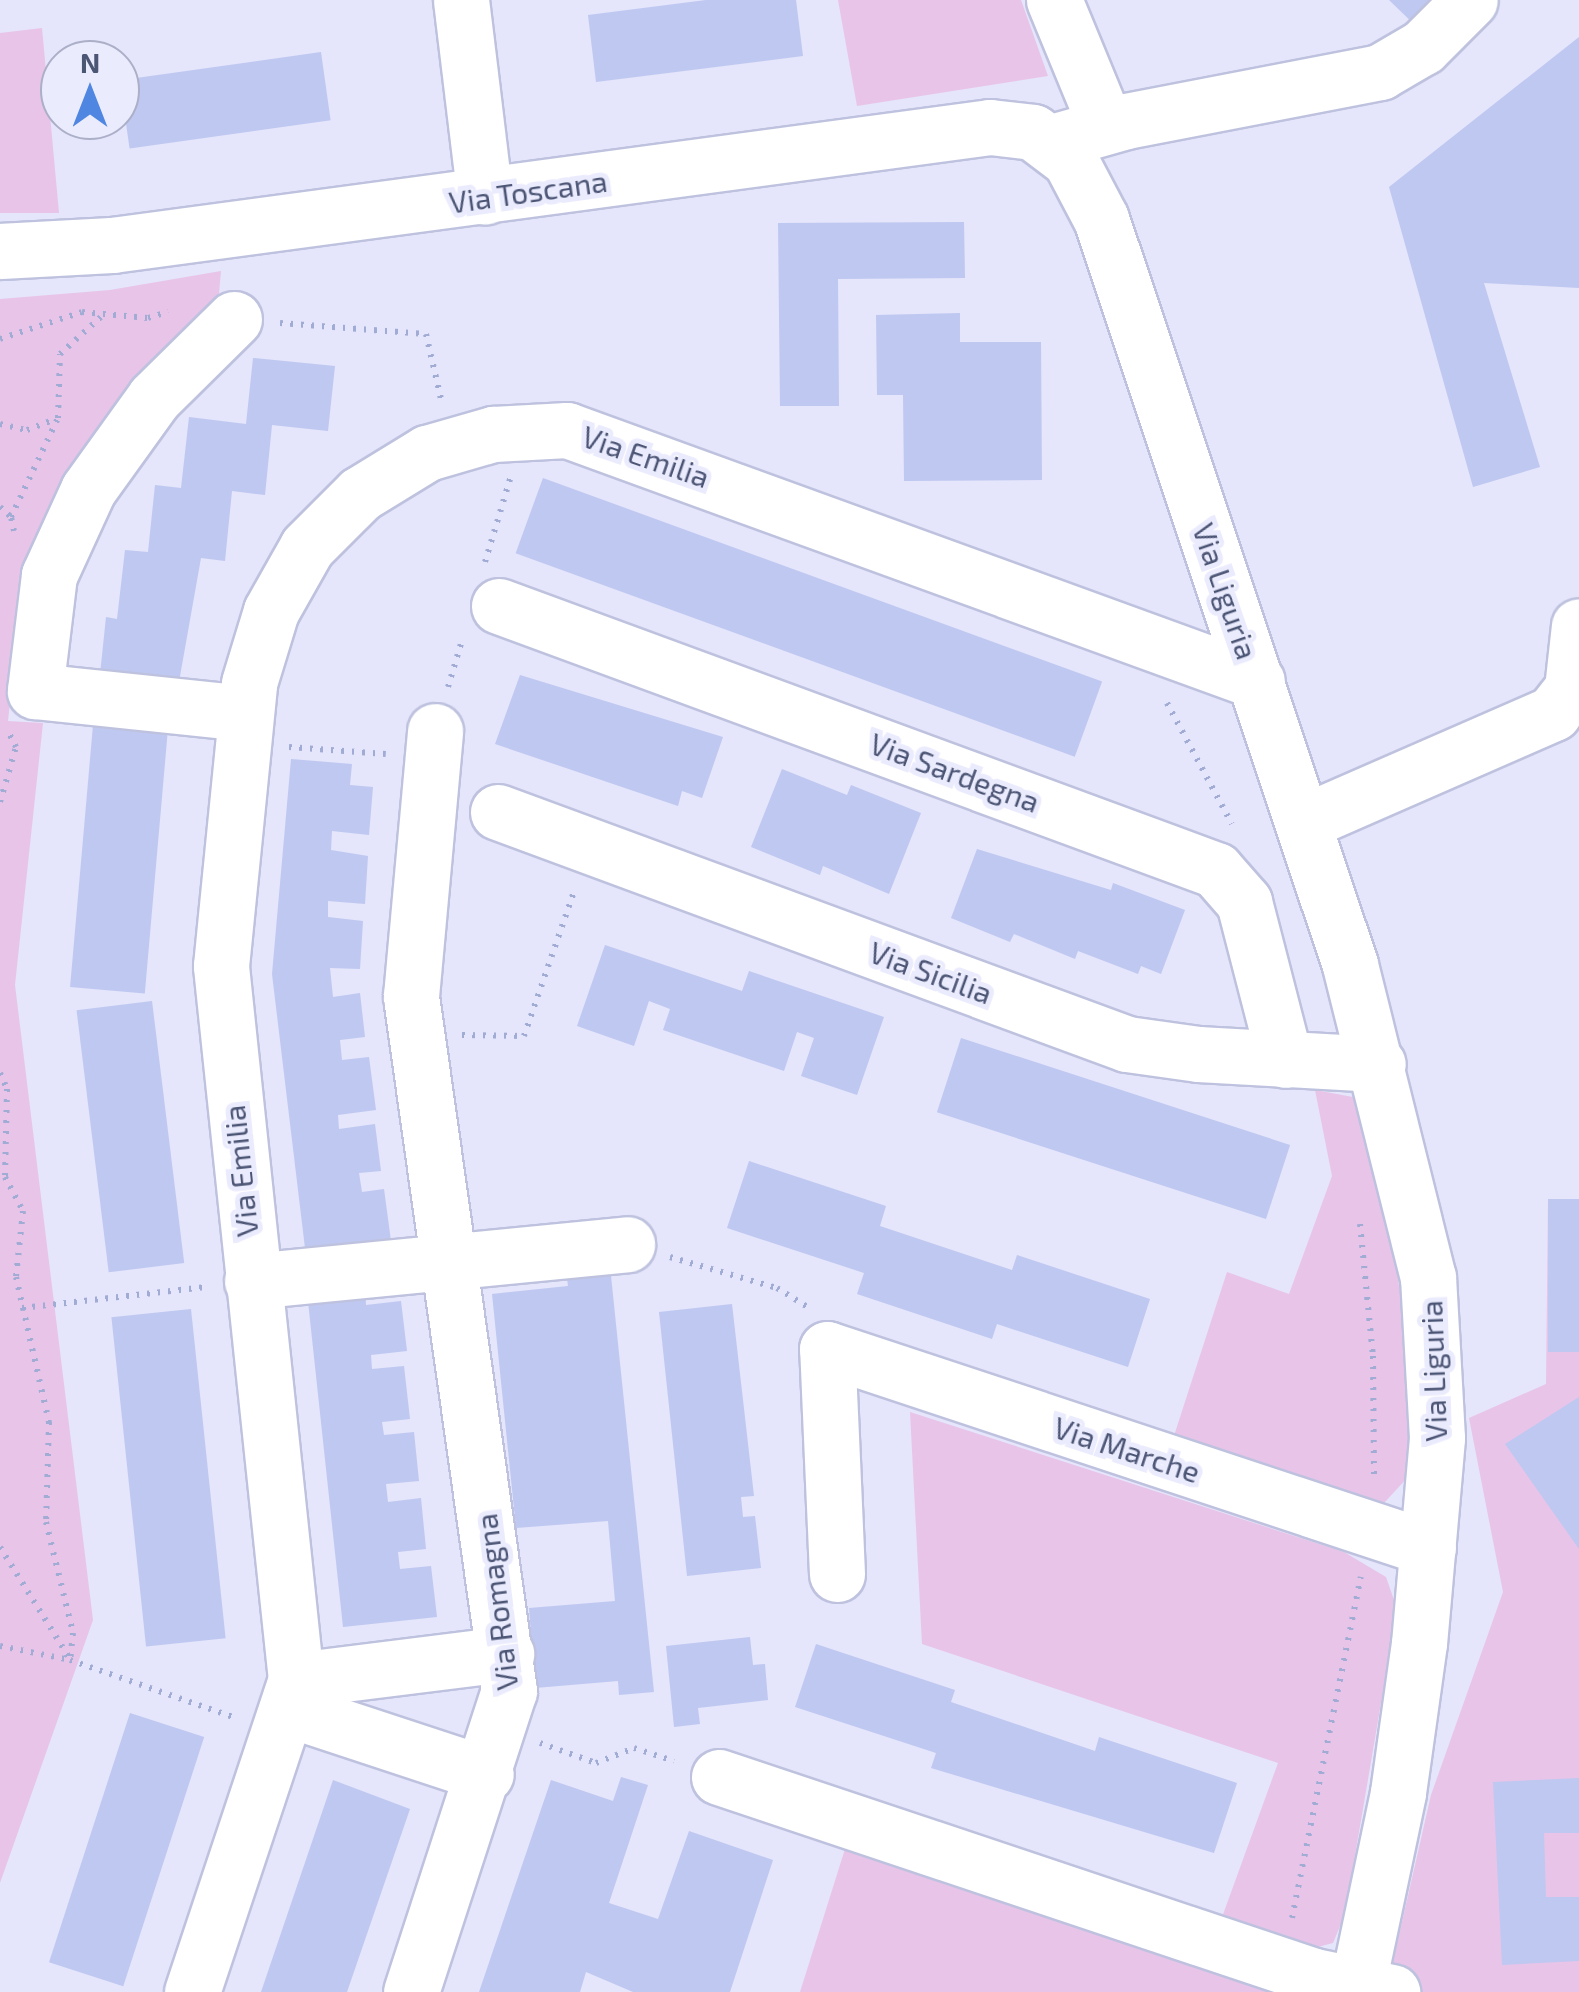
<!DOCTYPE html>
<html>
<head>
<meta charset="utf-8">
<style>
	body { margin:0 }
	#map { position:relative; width:1579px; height:1992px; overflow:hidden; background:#e5e5fb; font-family:"Exo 2",sans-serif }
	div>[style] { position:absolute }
	.green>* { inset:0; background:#e8c4e9 }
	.building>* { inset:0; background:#bec8f0; transform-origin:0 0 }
	.path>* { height:6px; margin-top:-3px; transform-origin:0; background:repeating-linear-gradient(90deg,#a1acd5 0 2.5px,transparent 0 10.5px) }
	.roads { filter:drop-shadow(2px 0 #bec2de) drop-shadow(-2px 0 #bec2de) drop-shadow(0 2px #bec2de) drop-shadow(0 -2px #bec2de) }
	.minor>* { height:55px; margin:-27.5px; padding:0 27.5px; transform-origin:27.5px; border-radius:27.5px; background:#fff }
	span { translate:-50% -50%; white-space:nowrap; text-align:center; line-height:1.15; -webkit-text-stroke:10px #ebebfe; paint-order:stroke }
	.street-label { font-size:30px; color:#4b5574 }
	.north { position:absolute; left:40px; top:40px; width:100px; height:100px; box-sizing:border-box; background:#ebebfe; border:2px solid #abafc7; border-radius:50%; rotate:0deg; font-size:28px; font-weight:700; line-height:40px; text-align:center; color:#4b5574 }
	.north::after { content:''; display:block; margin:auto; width:35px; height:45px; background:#4e86e1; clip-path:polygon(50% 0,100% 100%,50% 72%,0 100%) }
</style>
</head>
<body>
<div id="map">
	<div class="green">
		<i style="clip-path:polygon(838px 0,1021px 0,1048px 76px,857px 106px)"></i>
		<i style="clip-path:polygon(42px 28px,59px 213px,0 213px,0 33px)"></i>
		<i style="clip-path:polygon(221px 271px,218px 305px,24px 574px,8px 721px,43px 723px,15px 985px,93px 1620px,0 1883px,0 299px,110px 290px)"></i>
		<i style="clip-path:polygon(1315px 1090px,1353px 1097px,1362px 1110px,1394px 1252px,1410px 1360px,1409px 1476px,1384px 1503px,1359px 1505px,1172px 1442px,1227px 1272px,1289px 1294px,1332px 1176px)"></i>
		<i style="clip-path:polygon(1548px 1199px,1579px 1199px,1579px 1992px,1386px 1992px,1431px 1795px,1503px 1592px,1469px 1418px,1546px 1384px)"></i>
		<i style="clip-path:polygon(910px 1412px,1344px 1552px,1386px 1577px,1394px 1600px,1393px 1633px,1345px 1914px,1333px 1943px,1314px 1948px,1221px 1920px,1278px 1763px,922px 1644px)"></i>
		<i style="clip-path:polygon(845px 1849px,1205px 1967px,1274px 1992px,800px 1992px)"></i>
	</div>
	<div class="building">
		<i style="clip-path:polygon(706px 0,796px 0,803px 56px,596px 82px,588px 15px)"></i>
		<i style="clip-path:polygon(1389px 0,1446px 0,1418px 28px)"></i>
		<i style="clip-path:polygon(1579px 37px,1579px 288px,1484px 283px,1540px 467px,1473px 487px,1389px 187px)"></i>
		<i style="left:321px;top:52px;width:69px;height:203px;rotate:82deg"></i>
		<i style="clip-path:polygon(964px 222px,965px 278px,838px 279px,839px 406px,780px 406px,778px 223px)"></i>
		<i style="clip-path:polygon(960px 313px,960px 342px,1041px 342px,1042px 480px,904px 481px,903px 395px,877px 395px,876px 315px)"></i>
		<i style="clip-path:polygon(253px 358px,335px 366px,328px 431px,272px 425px,265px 495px,232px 491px,225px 561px,201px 558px,177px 693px,99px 684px,106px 617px,117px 619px,125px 550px,148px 552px,155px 485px,181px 488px,189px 417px,246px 424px)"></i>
		<i style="left:543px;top:478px;width:595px;height:80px;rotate:20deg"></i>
		<i style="clip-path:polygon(520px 675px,723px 737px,702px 798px,682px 791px,678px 806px,495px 744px)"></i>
		<i style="left:93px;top:725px;width:75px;height:263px;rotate:5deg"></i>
		<i style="clip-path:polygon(291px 759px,352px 764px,350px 785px,373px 787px,369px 835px,332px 831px,331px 850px,368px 856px,365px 904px,328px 901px,328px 917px,363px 921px,360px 969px,330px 968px,333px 997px,360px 993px,365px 1037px,340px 1040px,342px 1060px,369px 1057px,376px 1110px,338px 1115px,339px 1129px,375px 1124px,381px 1171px,359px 1173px,362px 1192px,384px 1189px,391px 1241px,305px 1248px,272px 974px)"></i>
		<i style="clip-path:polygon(782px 769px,847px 795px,851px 785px,921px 813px,889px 894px,823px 866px,820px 875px,751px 847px)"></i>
		<i style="clip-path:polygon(977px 849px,1111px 890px,1113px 883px,1185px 910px,1161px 974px,1141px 966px,1138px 974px,1078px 951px,1075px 959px,1014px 934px,1010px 942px,951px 918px)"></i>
		<i style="clip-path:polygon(605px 945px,742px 991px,749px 971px,884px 1017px,857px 1095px,801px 1076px,814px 1038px,797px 1032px,784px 1071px,663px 1030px,670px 1009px,649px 1001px,634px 1046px,577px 1026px)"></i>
		<i style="left:152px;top:1001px;width:264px;height:76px;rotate:83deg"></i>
		<i style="left:961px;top:1038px;width:346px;height:78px;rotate:18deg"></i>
		<i style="clip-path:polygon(749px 1161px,886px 1206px,880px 1226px,1012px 1270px,1017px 1255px,1150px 1299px,1128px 1367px,997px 1324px,992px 1339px,857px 1294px,864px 1273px,727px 1228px)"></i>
		<i style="left:1548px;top:1199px;width:31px;height:153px"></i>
		<i style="clip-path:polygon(610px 1266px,654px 1692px,619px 1695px,618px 1681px,535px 1688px,529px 1608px,615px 1601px,608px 1521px,516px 1528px,492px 1294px,568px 1286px,566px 1270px)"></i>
		<i style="clip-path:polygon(365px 1287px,366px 1305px,401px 1301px,407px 1351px,371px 1355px,372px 1369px,404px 1366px,410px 1419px,382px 1422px,384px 1435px,414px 1432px,419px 1481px,386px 1484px,388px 1502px,421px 1498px,426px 1549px,398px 1552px,400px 1569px,431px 1566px,437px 1617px,343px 1627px,307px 1292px)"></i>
		<i style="clip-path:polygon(732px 1304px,754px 1496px,741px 1497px,743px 1517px,755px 1516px,761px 1568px,687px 1576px,659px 1312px)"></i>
		<i style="left:191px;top:1309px;width:331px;height:80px;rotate:84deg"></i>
		<i style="clip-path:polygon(1579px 1397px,1579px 1549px,1505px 1444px)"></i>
		<i style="clip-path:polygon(750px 1637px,753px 1665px,765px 1664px,768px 1700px,698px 1708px,700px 1724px,674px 1727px,666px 1646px)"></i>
		<i style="clip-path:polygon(816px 1644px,955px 1690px,951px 1702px,1095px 1751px,1099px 1737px,1237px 1783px,1214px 1853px,931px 1768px,936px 1753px,795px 1707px)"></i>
		<i style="left:130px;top:1713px;width:78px;height:262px;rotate:18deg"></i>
		<i style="clip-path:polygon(621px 1777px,648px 1785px,609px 1903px,658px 1919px,689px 1831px,773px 1860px,730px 1992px,633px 1992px,586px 1972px,580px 1992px,479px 1992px,551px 1780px,613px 1801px)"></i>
		<i style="clip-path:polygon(1579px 1778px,1579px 1833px,1544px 1833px,1546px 1897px,1579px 1897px,1579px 1961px,1502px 1965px,1493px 1782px)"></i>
		<i style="clip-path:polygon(333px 1780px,410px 1809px,347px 1992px,261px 1992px)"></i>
	</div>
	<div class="path">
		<i style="left:280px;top:323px;width:146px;rotate:4.3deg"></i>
		<i style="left:426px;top:334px;width:67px;rotate:77deg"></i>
		<i style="left:0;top:339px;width:86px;rotate:-18.2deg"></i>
		<i style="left:82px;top:312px;width:66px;rotate:5.2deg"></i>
		<i style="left:148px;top:318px;width:21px;rotate:-17deg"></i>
		<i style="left:0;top:424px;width:28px;rotate:13deg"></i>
		<i style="left:27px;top:430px;width:31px;rotate:-21deg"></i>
		<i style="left:0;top:507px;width:15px;rotate:42deg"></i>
		<i style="left:14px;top:531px;width:14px;rotate:-102deg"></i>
		<i style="left:11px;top:517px;width:110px;rotate:-64.6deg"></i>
		<i style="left:58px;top:418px;width:64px;rotate:-88.2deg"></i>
		<i style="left:60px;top:354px;width:58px;rotate:-42.2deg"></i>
		<i style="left:485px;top:562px;width:87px;rotate:-73.2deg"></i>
		<i style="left:448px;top:687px;width:52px;rotate:-73.3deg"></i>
		<i style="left:1167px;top:703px;width:137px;rotate:61.8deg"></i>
		<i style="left:289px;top:747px;width:97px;rotate:4.1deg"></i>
		<i style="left:0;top:802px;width:57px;rotate:-73.8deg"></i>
		<i style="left:16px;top:747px;width:18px;rotate:-117deg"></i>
		<i style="left:462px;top:1035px;width:62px;rotate:0.9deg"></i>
		<i style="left:524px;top:1036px;width:156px;rotate:-70.9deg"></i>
		<i style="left:0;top:1073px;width:17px;rotate:66deg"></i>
		<i style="left:7px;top:1089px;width:88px;rotate:91.3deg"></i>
		<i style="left:5px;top:1177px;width:38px;rotate:62deg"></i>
		<i style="left:23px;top:1211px;width:66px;rotate:96.1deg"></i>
		<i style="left:16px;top:1277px;width:149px;rotate:77.2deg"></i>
		<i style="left:49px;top:1422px;width:100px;rotate:91.7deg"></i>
		<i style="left:46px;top:1522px;width:114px;rotate:76.3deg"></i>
		<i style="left:73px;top:1633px;width:27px;rotate:96deg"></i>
		<i style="left:1360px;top:1224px;width:133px;rotate:84.4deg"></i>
		<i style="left:1373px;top:1356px;width:124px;rotate:89.5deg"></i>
		<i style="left:670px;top:1257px;width:111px;rotate:16.2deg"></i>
		<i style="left:777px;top:1288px;width:36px;rotate:32deg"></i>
		<i style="left:22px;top:1308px;width:185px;rotate:-6.5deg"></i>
		<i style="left:0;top:1547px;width:132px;rotate:58deg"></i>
		<i style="left:0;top:1646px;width:71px;rotate:11.3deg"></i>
		<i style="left:70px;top:1660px;width:173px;rotate:19.3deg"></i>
		<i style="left:540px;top:1743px;width:59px;rotate:19.7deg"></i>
		<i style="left:596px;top:1763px;width:41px;rotate:-21.5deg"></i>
		<i style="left:634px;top:1748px;width:42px;rotate:18deg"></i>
		<i style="left:1292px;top:1918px;width:348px;rotate:-78.6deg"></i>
	</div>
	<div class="roads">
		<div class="minor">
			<i style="left:461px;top:0;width:198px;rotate:83.1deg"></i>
			<i style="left:1054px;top:0;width:136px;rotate:67.6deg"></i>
			<i style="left:1052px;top:142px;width:77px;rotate:-15.8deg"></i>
			<i style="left:1126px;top:121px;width:259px;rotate:-10.9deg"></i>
			<i style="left:1380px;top:72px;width:50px;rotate:-30.2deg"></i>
			<i style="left:1423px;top:47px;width:66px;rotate:-45deg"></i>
			<i style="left:0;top:251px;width:112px;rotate:-3.1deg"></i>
			<i style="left:112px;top:245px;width:886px;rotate:-7.65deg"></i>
			<i style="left:990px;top:127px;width:43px;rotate:6.6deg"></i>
			<i style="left:1033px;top:132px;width:46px;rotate:37.1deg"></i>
			<i style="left:1070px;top:160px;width:67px;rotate:62.3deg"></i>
			<i style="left:1101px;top:219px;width:786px;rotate:71.54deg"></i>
			<i style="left:1350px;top:965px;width:322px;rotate:76deg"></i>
			<i style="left:1428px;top:1277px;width:161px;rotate:86.8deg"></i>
			<i style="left:1437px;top:1438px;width:206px;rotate:95deg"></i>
			<i style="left:1419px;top:1643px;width:151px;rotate:98deg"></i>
			<i style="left:1398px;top:1793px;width:203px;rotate:101.9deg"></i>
			<i style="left:234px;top:319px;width:112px;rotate:135.4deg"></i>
			<i style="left:154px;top:398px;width:113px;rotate:125.7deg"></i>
			<i style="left:88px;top:490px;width:94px;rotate:114.6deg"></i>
			<i style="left:49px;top:575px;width:117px;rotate:96.9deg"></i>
			<i style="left:35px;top:691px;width:209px;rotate:6deg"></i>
			<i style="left:499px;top:606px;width:764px;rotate:20.21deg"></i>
			<i style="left:1216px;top:870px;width:43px;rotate:48.8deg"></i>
			<i style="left:1244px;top:902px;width:163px;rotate:75.5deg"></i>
			<i style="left:498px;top:812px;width:670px;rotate:20.25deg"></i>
			<i style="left:1127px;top:1044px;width:72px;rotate:8deg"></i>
			<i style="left:1198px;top:1054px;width:180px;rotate:3.2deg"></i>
			<i style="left:1304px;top:822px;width:272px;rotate:-23.6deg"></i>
			<i style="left:1553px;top:713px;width:31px;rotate:-52deg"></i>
			<i style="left:1572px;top:689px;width:63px;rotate:-83.7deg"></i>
			<i style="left:252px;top:1281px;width:377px;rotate:-5.6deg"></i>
			<i style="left:837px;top:1574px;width:225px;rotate:-92.5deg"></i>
			<i style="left:827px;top:1349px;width:633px;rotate:18.32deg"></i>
			<i style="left:296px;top:1680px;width:212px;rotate:-7.1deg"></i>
			<i style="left:291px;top:1710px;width:205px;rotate:18.2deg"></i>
			<i style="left:719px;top:1777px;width:627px;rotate:18.49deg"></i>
			<i style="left:1314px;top:1976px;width:80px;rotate:11.6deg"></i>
			<i style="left:192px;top:1992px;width:329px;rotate:-71.6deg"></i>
			<i style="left:296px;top:1680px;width:718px;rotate:-96deg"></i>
			<i style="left:221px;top:966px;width:284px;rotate:-84.3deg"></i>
			<i style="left:249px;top:683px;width:75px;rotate:-73deg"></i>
			<i style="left:271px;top:611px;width:73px;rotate:-60.6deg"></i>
			<i style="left:307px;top:547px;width:75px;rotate:-45deg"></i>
			<i style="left:360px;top:494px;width:79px;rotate:-31.5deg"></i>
			<i style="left:427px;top:453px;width:69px;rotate:-16.1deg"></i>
			<i style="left:493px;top:434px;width:74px;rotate:-3.1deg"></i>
			<i style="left:567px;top:430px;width:734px;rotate:19.99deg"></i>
			<i style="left:411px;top:1992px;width:317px;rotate:-72deg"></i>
			<i style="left:509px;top:1691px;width:702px;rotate:-98.03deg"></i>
			<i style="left:411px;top:996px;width:266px;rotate:-84.8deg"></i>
		</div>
	</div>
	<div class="street-label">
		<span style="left:528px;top:191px;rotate:-8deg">Via Toscana</span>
		<span style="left:646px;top:456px;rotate:19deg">Via Emilia</span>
		<span style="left:1226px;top:591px;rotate:71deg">Via Liguria</span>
		<span style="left:955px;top:772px;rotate:20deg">Via Sardegna</span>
		<span style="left:931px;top:972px;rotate:20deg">Via Sicilia</span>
		<span style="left:240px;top:1171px;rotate:-96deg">Via Emilia</span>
		<span style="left:1433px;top:1371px;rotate:-92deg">Via Liguria</span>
		<span style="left:1127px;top:1449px;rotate:18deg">Via Marche</span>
		<span style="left:496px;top:1602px;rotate:-97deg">Via Romagna</span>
	</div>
	<div class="north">N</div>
</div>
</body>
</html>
